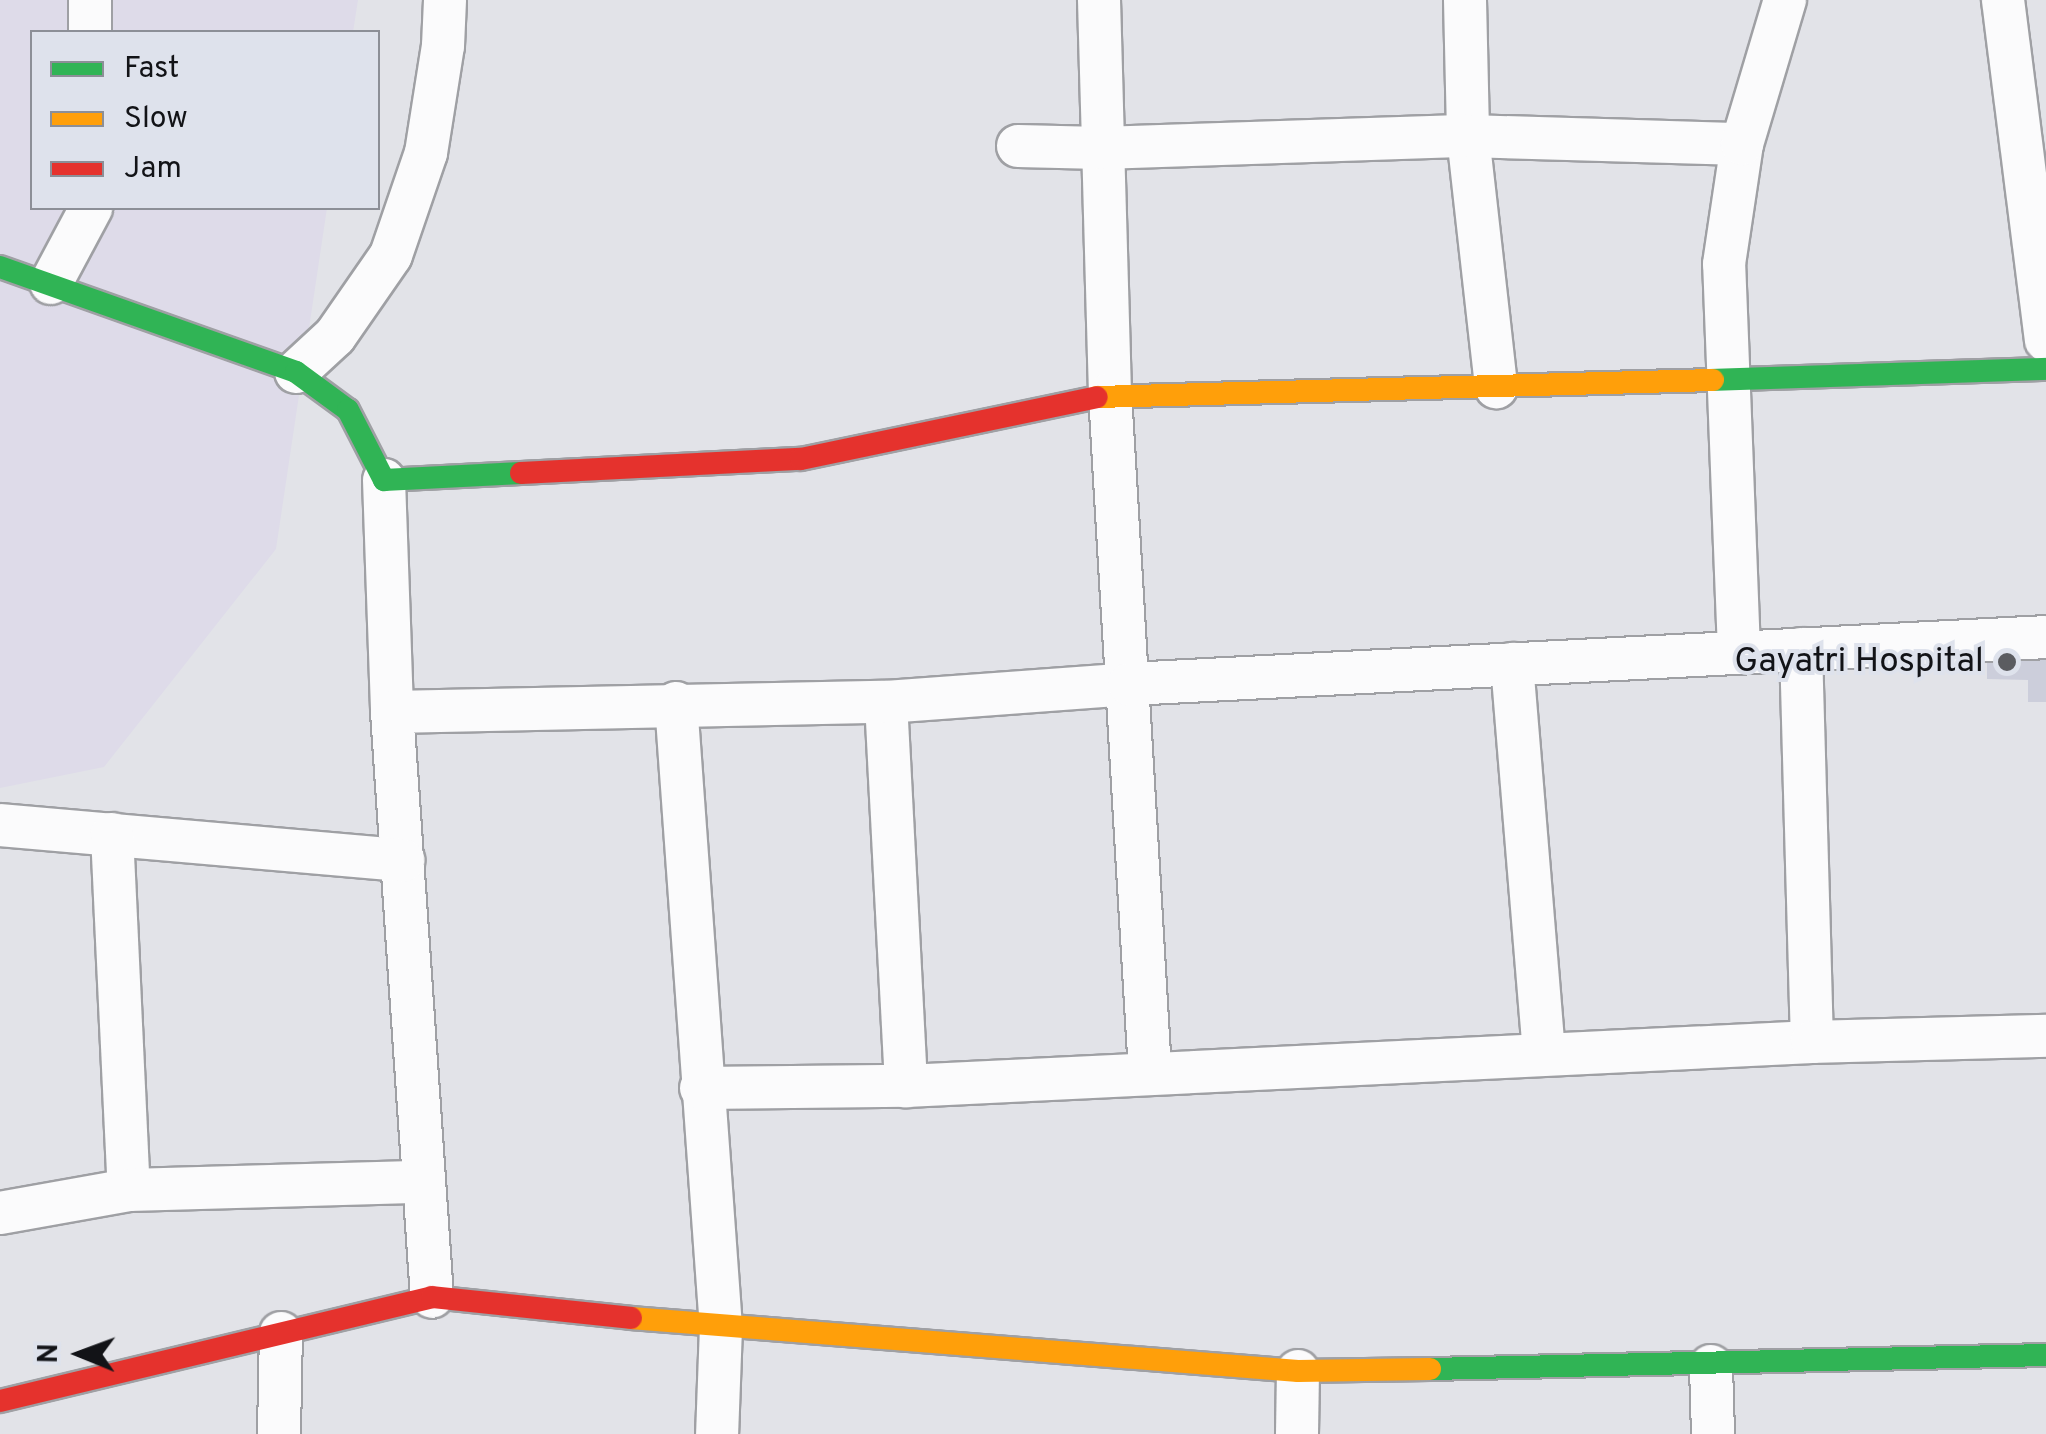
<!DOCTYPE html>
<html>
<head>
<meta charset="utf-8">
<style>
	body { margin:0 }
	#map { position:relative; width:2046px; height:1434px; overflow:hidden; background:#e2e3e8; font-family:Overpass,sans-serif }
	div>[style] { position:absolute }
	.industrial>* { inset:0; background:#dedbe9 }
	.building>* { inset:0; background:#cccedb }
	.roads { filter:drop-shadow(2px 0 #9fa0a4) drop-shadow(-2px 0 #9fa0a4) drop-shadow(0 2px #9fa0a4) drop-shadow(0 -2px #9fa0a4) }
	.street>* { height:42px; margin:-21px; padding:0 21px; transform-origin:21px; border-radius:21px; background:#fbfbfc }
	.fast>* { height:22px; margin:-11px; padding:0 11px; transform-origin:11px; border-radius:11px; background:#30b455 }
	.slow>* { height:22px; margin:-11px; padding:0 11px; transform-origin:11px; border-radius:11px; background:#ff9f0a }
	.jam>* { height:22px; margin:-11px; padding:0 11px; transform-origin:11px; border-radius:11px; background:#e5322d }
	.dots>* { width:28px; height:28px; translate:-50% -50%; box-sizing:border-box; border:5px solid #dee2ec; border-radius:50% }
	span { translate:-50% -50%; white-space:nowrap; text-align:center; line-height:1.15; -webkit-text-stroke:8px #dee2ec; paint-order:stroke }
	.poi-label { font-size:35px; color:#121317 }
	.right { translate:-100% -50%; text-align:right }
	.legend { position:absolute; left:30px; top:30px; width:350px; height:180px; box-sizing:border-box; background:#dee2ec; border:2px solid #8c8f97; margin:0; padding:12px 18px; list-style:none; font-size:30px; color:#121317 }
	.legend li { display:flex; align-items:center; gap:20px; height:50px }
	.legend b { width:50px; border:2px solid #8c8f97 }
	.north { position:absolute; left:30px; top:1304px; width:100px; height:100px; -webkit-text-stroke:8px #dee2ec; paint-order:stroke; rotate:271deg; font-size:28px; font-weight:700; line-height:40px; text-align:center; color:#121317 }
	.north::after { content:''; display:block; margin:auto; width:35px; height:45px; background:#121317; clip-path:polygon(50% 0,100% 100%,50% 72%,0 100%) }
</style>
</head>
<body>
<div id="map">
	<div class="industrial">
		<i style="clip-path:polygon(0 0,358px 0,353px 32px,32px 32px,32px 208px,327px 208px,276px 549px,104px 767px,0 788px)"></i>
	</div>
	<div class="building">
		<i style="clip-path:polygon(2046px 646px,2046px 702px,2028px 702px,2028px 680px,1987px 679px,1987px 647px)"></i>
	</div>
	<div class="roads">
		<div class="street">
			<i style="left:90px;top:0;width:32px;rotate:90deg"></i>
			<i style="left:1099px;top:0;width:394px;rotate:88.4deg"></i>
			<i style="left:1110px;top:394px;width:679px;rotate:86.62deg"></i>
			<i style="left:1465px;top:0;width:136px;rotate:88.7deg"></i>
			<i style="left:1468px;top:136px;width:253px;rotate:83.6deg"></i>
			<i style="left:2003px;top:0;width:343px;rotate:82.8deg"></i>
			<i style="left:1018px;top:146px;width:83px;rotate:1.4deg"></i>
			<i style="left:1101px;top:148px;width:367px;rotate:-1.9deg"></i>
			<i style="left:1468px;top:136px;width:274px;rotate:1.7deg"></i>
			<i style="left:51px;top:283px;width:85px;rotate:-61.9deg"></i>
			<i style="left:296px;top:372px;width:53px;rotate:-42.7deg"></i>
			<i style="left:335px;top:336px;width:98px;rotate:-55.3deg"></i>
			<i style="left:391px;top:255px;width:108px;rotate:-71.1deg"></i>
			<i style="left:426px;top:153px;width:108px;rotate:-81deg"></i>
			<i style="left:443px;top:46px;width:46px;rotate:-87.5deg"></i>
			<i style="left:384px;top:480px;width:232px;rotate:88deg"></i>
			<i style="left:392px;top:712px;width:586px;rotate:86.09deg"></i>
			<i style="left:1801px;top:649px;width:393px;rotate:88.4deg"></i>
			<i style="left:1739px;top:651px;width:387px;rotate:-92.2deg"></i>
			<i style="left:1724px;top:264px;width:121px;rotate:-81.5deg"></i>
			<i style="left:1742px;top:144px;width:150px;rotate:-73.4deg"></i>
			<i style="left:1512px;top:664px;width:391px;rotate:85.3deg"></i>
			<i style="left:886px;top:702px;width:385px;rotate:87deg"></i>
			<i style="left:676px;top:703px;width:626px;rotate:85.88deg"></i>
			<i style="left:721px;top:1327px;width:107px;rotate:92.1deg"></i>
			<i style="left:392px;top:712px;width:494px;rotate:-1.2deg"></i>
			<i style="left:886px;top:702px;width:244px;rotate:-4.2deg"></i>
			<i style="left:1129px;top:684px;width:918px;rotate:-2.93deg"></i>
			<i style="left:0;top:825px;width:405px;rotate:5deg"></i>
			<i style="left:112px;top:834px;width:356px;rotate:87.3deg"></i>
			<i style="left:701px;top:1088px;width:205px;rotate:-0.6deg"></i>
			<i style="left:906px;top:1086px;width:907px;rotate:-2.78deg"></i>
			<i style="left:1812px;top:1042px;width:234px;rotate:-1.5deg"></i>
			<i style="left:0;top:1213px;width:131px;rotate:-10.1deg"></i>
			<i style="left:129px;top:1190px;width:293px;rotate:-1.6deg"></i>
			<i style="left:1711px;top:1366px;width:68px;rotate:88.3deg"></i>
			<i style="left:279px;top:1434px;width:101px;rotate:-88.9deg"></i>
			<i style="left:1297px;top:1434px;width:63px;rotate:-89.1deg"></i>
		</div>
		<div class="fast">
			<i style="left:0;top:267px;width:314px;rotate:19.5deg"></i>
			<i style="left:296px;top:372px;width:64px;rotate:36.2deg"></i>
			<i style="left:348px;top:410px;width:79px;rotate:62.8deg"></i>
			<i style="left:384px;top:480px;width:137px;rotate:-2.9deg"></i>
			<i style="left:1713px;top:380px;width:333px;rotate:-1.9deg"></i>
			<i style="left:1430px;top:1369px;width:616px;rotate:-1.3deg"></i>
		</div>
		<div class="slow">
			<i style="left:1097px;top:397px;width:616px;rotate:-1.58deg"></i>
			<i style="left:631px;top:1318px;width:669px;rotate:4.54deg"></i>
			<i style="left:1298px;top:1371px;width:132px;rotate:-0.9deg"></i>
		</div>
		<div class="jam">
			<i style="left:521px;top:473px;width:280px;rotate:-2.9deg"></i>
			<i style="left:801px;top:459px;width:302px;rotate:-11.8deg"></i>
			<i style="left:0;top:1401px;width:444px;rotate:-13.5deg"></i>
			<i style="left:432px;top:1297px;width:200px;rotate:6deg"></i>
		</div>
	</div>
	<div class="dots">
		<i style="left:2007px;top:662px;background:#5b5c60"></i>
	</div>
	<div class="poi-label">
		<span class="right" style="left:1984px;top:662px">Gayatri Hospital</span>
	</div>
	<ul class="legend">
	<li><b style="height:12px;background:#30b455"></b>Fast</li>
	<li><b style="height:12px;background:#ff9f0a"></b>Slow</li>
	<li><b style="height:12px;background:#e5322d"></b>Jam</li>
	</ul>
	<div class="north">N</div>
</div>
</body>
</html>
